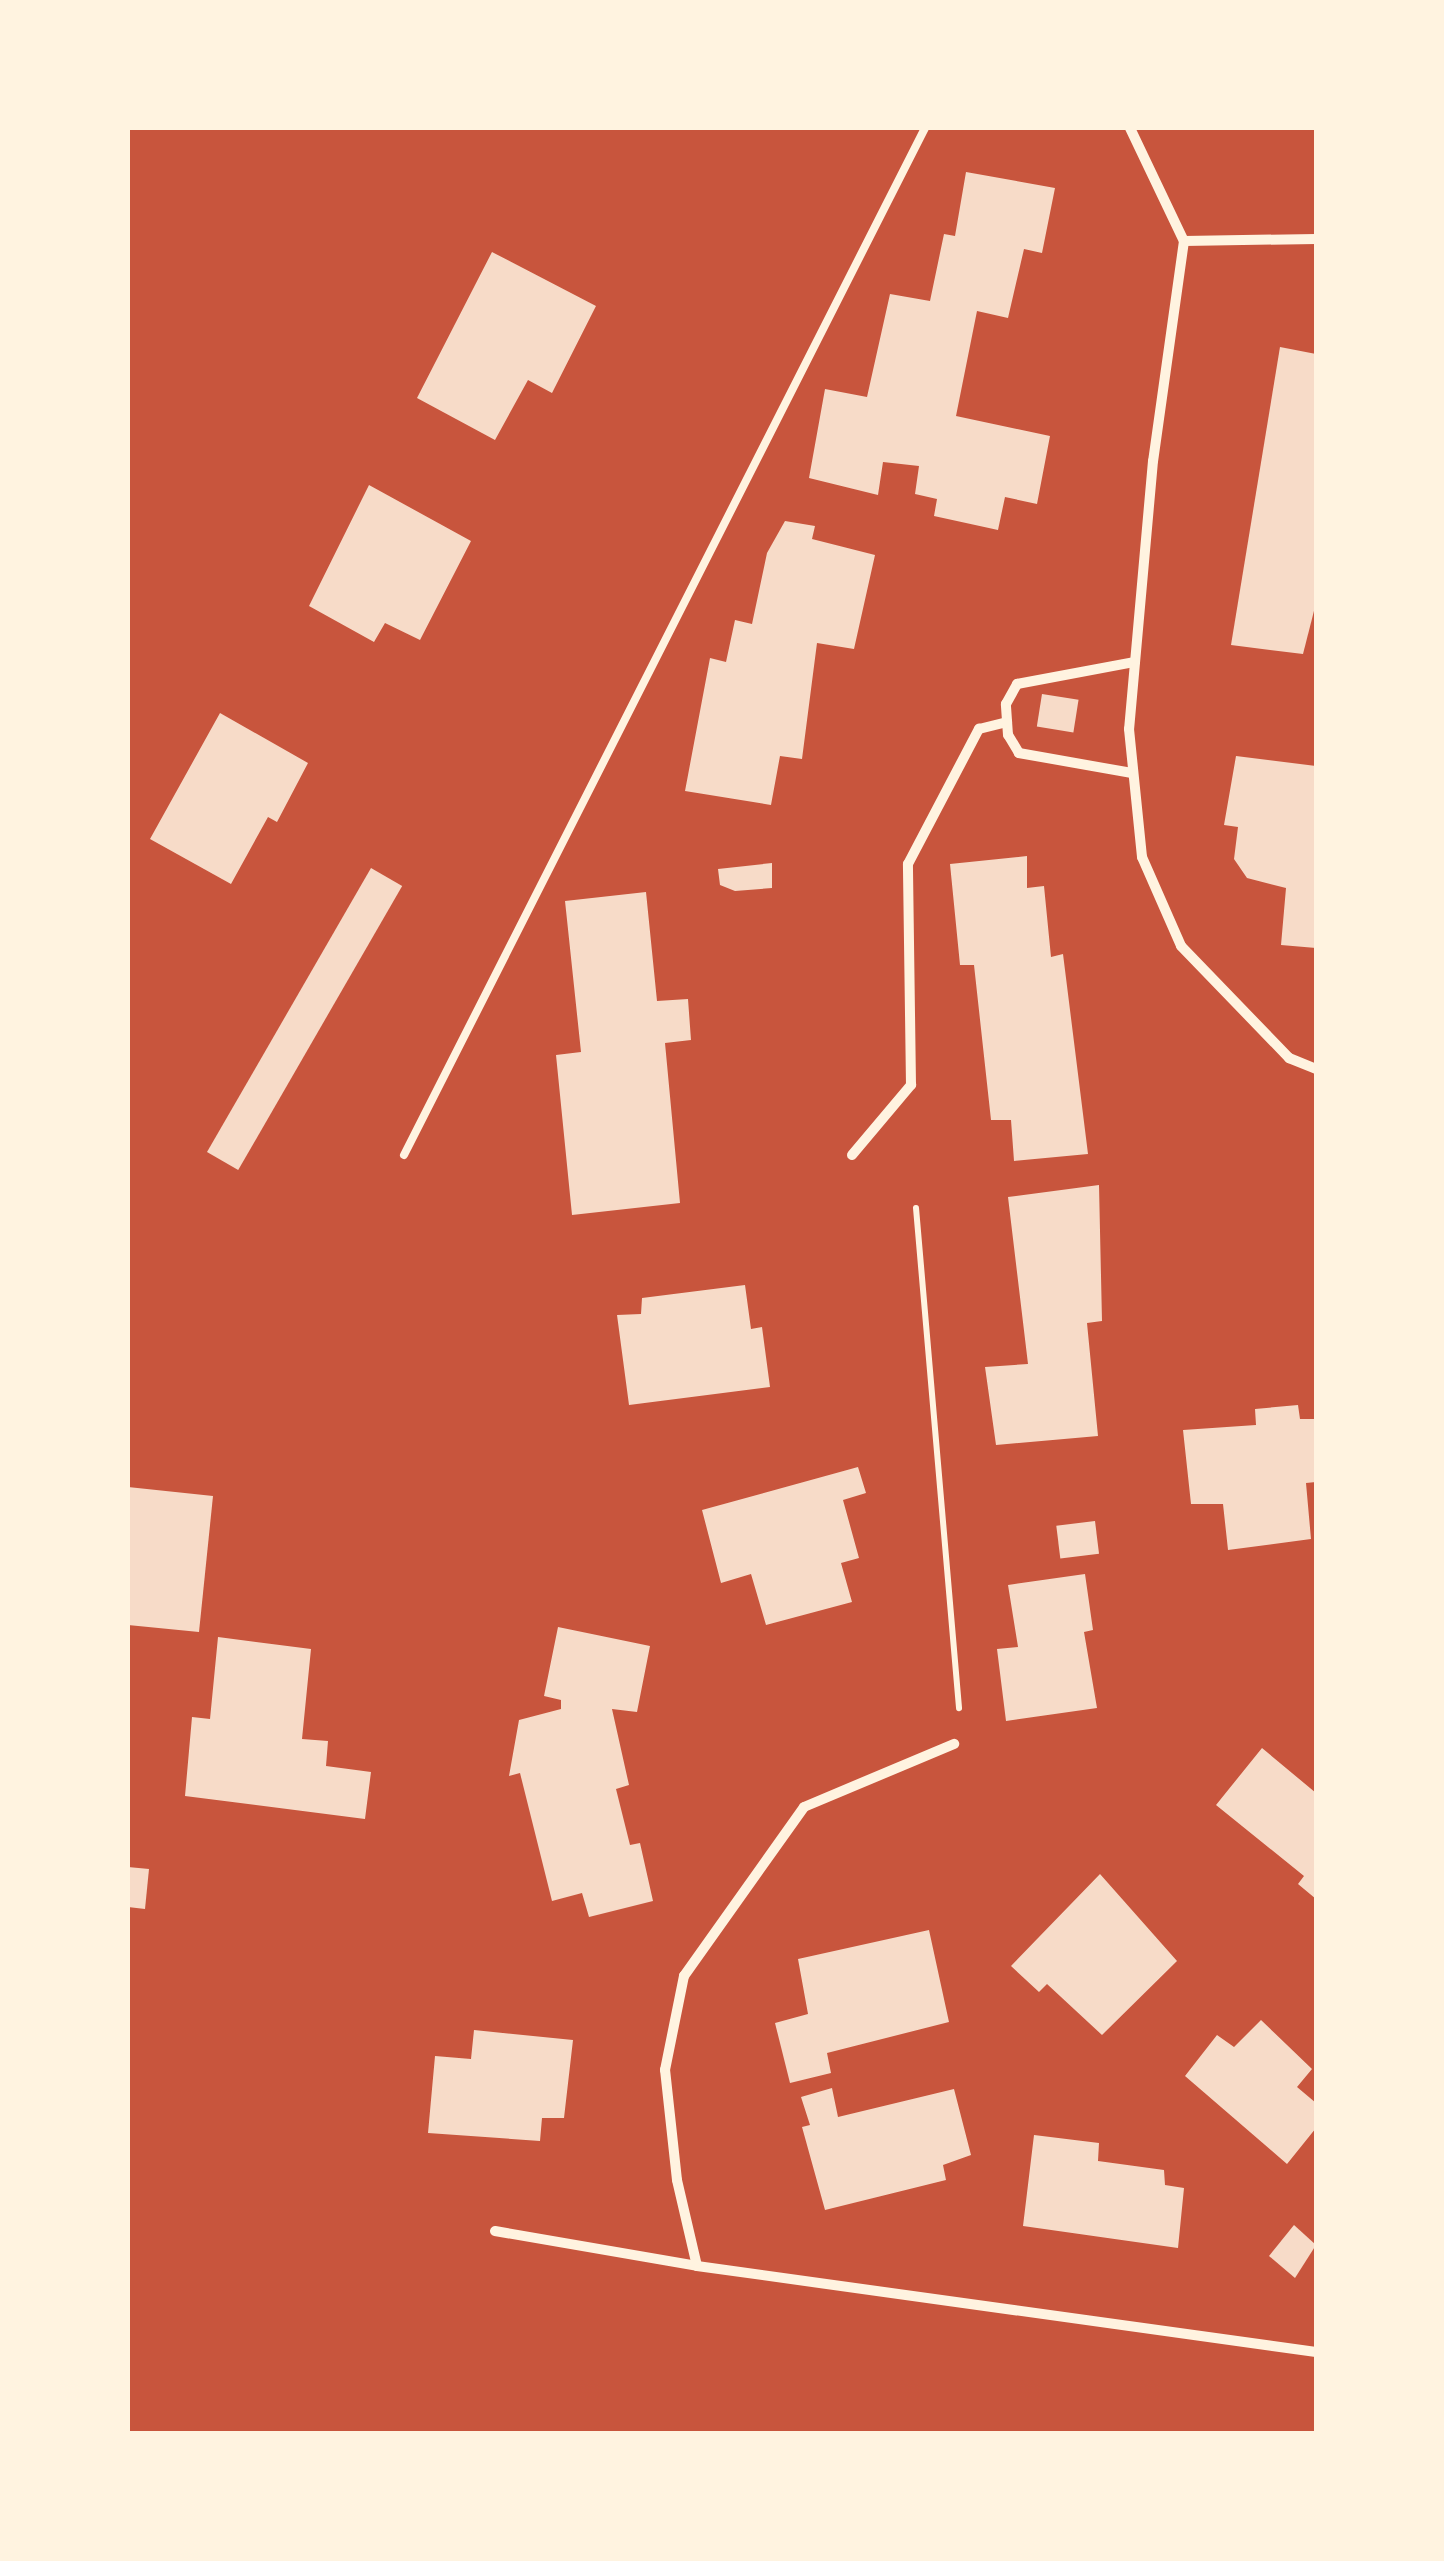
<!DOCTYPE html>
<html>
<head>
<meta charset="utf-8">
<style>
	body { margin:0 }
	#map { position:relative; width:1444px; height:2561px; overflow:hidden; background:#c8553d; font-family:"Nunito Sans",sans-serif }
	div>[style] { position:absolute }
	.building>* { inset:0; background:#f7dbc8; transform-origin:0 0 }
	.path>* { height:6px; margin:-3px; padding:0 3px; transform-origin:3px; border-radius:3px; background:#fff3e0 }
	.service>* { height:8px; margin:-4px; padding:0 4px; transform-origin:4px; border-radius:4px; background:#fff3e0 }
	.minor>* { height:10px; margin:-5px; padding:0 5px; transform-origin:5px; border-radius:5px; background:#fff3e0 }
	span { translate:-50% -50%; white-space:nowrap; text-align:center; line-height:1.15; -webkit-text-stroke:8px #fff3e0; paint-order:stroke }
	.frame { position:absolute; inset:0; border:130px solid #fff3e0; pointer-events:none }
</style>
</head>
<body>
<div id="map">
	<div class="building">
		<i style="clip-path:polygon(966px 172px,1055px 188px,1042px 253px,1024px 249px,1008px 318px,977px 311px,956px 416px,1050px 436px,1037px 504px,1005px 497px,998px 530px,934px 516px,937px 499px,915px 494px,919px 466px,883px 462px,878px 495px,809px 478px,825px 389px,867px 397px,890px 294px,930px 301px,944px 234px,955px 236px)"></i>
		<i style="clip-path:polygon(492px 252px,596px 306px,552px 393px,528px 380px,495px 440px,417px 398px)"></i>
		<i style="clip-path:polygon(1280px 347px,1316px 354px,1316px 603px,1303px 654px,1231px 645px)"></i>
		<i style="clip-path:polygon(369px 485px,471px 541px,420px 640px,385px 623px,374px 642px,309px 606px)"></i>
		<i style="clip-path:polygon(785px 521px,815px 526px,812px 539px,875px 555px,854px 649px,817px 643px,802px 759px,780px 756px,771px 805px,685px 791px,710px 658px,726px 662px,735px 620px,752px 624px,767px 553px)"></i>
		<i style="left:1042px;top:694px;width:37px;height:33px;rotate:9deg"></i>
		<i style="clip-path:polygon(220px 713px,308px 763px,277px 822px,268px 817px,231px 884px,150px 839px)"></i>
		<i style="clip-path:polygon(1236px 756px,1316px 766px,1316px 948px,1281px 945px,1286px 888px,1247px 878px,1234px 859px,1238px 827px,1224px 825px)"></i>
		<i style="clip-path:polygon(1027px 856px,1027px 888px,1044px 886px,1051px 957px,1063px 954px,1088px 1154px,1014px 1161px,1011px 1120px,991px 1120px,974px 965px,960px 965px,950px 864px)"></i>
		<i style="clip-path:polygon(772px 863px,772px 888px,735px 891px,720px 885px,718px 869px)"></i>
		<i style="left:371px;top:868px;width:36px;height:328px;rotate:30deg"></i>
		<i style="clip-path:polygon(646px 892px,657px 1001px,688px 999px,691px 1040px,665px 1043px,680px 1203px,572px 1215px,556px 1055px,581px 1052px,565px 901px)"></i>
		<i style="clip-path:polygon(1099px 1185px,1102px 1321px,1087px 1323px,1098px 1436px,996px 1445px,985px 1367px,1028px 1364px,1008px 1197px)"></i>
		<i style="clip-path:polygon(745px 1285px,751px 1329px,762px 1327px,770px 1387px,629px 1405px,617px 1315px,641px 1314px,642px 1298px)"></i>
		<i style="clip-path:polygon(1298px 1405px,1300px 1419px,1316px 1419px,1316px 1482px,1306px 1483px,1311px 1539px,1228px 1550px,1223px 1504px,1191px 1504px,1183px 1430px,1256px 1425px,1255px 1409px)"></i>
		<i style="clip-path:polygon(858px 1467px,866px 1493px,843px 1500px,859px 1558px,841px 1563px,852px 1602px,766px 1625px,751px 1574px,721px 1583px,702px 1510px)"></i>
		<i style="clip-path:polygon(128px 1487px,213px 1496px,199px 1632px,128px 1625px)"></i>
		<i style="left:1095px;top:1521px;width:33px;height:39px;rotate:83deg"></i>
		<i style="clip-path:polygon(1085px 1574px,1093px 1630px,1084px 1632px,1097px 1708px,1006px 1721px,997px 1649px,1018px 1647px,1008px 1585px)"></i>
		<i style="clip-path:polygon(558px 1627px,650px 1646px,637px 1712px,612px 1709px,629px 1785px,616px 1789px,630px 1845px,640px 1843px,653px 1901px,589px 1917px,582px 1893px,552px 1901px,520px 1773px,509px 1776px,519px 1720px,561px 1709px,561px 1700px,544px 1696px)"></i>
		<i style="clip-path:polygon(218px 1637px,311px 1649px,302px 1739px,328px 1741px,326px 1766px,371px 1772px,365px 1819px,185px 1796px,192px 1717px,210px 1719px)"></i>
		<i style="clip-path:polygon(1262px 1748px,1316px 1793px,1316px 1899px,1298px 1884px,1304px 1876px,1216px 1805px)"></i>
		<i style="clip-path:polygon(128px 1867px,149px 1869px,145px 1909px,128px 1907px)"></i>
		<i style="clip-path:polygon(1100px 1874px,1177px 1961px,1102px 2035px,1047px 1984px,1039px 1992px,1011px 1966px)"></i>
		<i style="clip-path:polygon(929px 1930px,949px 2022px,827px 2053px,831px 2073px,790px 2083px,775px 2023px,808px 2014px,798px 1959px)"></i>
		<i style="clip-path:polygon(1261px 2020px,1312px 2069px,1297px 2087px,1316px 2103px,1316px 2128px,1287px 2164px,1185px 2076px,1217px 2035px,1234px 2047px)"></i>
		<i style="clip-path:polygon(474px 2030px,573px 2040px,564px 2118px,542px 2118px,540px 2141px,428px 2133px,435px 2056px,471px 2059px)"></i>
		<i style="clip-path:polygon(832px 2088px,838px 2117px,954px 2089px,971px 2155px,943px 2165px,946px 2180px,825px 2210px,802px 2127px,810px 2125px,801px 2097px)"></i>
		<i style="clip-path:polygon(1034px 2135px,1099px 2143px,1098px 2161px,1164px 2170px,1165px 2185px,1184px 2188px,1178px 2248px,1023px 2226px)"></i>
		<i style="clip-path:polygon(1294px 2225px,1316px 2245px,1295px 2278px,1269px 2256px)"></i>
	</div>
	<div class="path">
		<i style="left:916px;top:1208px;width:502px;rotate:85.08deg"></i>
	</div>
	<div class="service">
		<i style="left:404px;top:1155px;width:1152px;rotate:-63.1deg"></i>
	</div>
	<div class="minor">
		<i style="left:1130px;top:128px;width:125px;rotate:64.5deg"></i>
		<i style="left:1184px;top:241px;width:222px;rotate:98deg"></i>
		<i style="left:1153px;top:461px;width:269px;rotate:95.1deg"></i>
		<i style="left:1129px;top:729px;width:129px;rotate:84.2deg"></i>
		<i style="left:1142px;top:857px;width:97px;rotate:66.3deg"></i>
		<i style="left:1181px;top:946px;width:156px;rotate:46deg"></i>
		<i style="left:1289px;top:1058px;width:29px;rotate:22deg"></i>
		<i style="left:1184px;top:241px;width:132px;rotate:-0.9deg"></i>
		<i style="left:1132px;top:773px;width:115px;rotate:-170deg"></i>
		<i style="left:1019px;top:753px;width:21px;rotate:-121deg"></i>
		<i style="left:1008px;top:735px;width:31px;rotate:-94deg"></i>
		<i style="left:1006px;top:704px;width:23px;rotate:-61deg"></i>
		<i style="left:1017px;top:684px;width:120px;rotate:-10.6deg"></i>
		<i style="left:852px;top:1155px;width:92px;rotate:-49.9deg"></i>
		<i style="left:911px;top:1085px;width:221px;rotate:-90.8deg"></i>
		<i style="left:908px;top:864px;width:153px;rotate:-62.3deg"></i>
		<i style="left:979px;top:729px;width:29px;rotate:-14deg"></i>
		<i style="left:495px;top:2231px;width:205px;rotate:9.8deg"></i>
		<i style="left:697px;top:2266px;width:625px;rotate:7.91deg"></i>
		<i style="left:697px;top:2266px;width:88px;rotate:-103.1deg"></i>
		<i style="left:677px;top:2180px;width:111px;rotate:-96.2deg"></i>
		<i style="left:665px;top:2070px;width:96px;rotate:-78.6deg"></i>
		<i style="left:684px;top:1976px;width:207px;rotate:-54.6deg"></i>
		<i style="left:804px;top:1807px;width:163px;rotate:-22.8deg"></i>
	</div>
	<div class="frame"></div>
</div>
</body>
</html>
